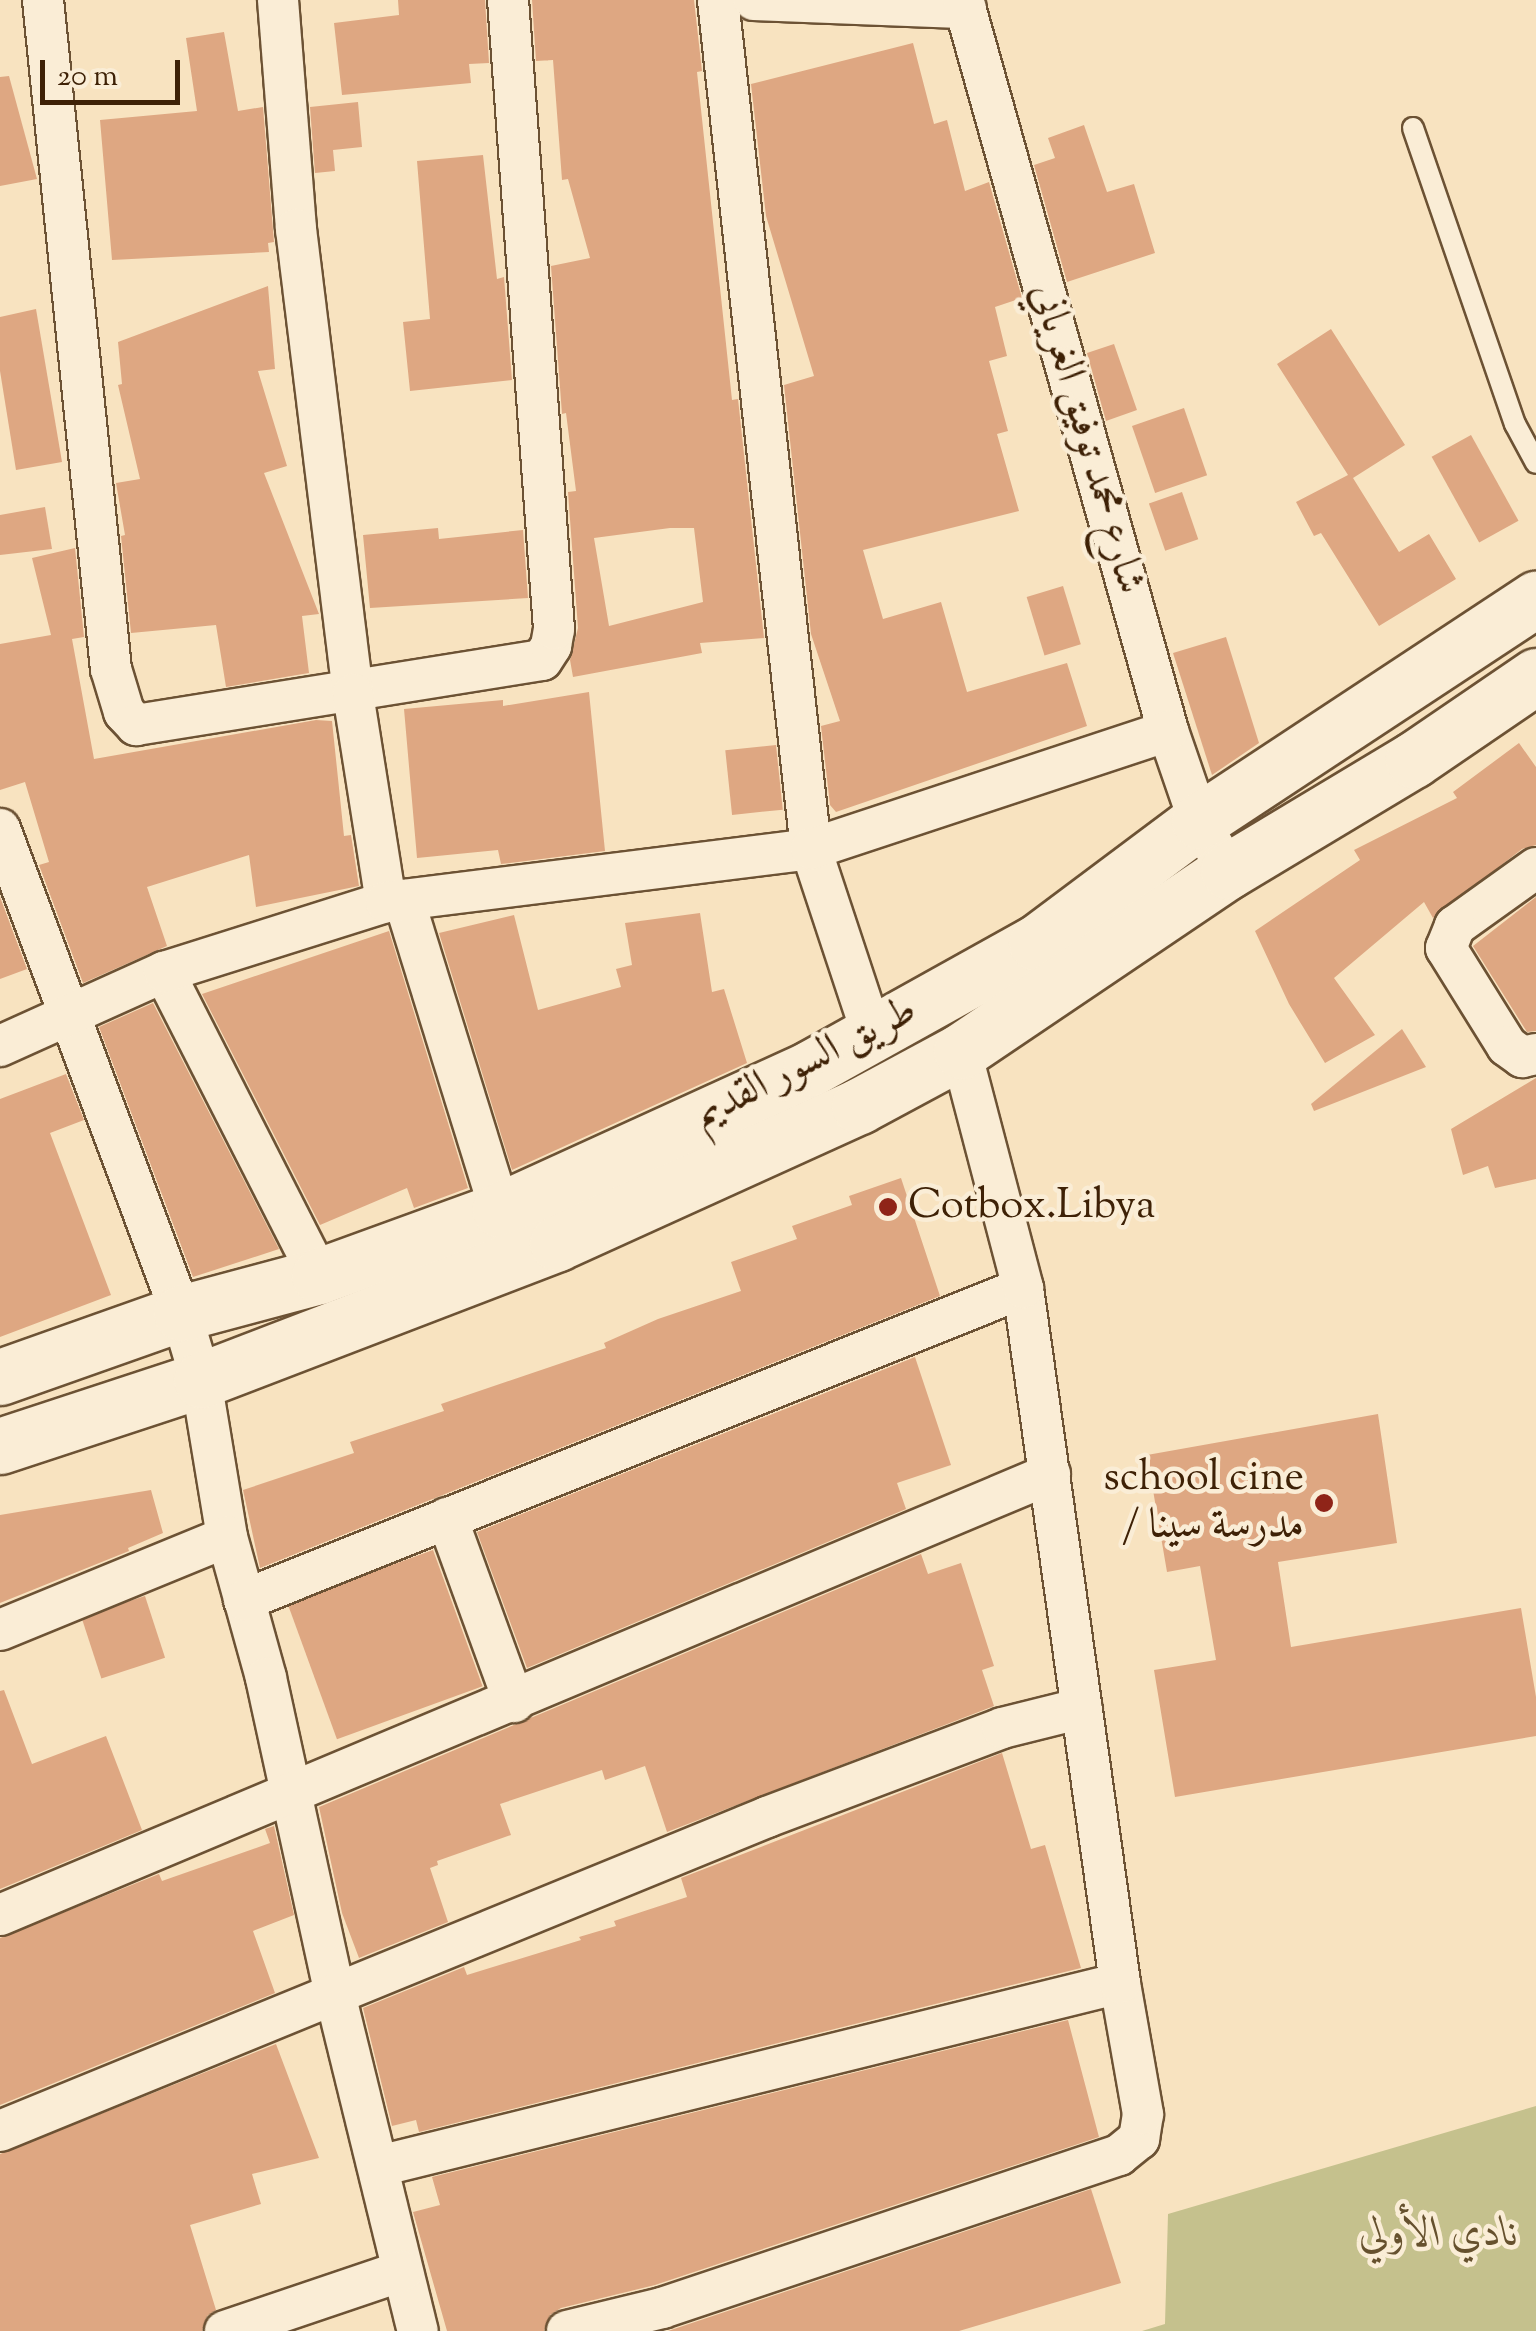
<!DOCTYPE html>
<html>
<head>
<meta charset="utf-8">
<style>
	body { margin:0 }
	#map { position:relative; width:1536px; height:2331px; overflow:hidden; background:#f8e3c0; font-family:"Sorts Mill Goudy",Amiri,serif }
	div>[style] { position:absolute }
	.green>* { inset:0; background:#c5c18d }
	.building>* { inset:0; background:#dea782; transform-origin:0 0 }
	.roads { filter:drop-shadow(2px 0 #6c5234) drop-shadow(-2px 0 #6c5234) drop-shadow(0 2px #6c5234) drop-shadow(0 -2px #6c5234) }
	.service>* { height:20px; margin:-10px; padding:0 10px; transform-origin:10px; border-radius:10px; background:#faedd6 }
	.minor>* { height:40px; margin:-20px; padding:0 20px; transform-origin:20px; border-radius:20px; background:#faedd6 }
	.secondary>* { height:55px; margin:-27.5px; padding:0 27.5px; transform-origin:27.5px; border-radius:27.5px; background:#faedd6 }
	.dots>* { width:28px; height:28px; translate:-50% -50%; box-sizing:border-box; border:5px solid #faedd6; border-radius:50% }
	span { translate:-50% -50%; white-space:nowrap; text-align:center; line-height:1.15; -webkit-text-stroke:9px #faedd6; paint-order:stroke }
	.street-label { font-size:42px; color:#3e2106 }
	.poi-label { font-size:42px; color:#3e2106 }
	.left { translate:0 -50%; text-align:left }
	.right { translate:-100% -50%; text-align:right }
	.park-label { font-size:42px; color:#66512e; font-style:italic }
	.scale { position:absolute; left:40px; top:60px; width:140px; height:45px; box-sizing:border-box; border:5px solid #3e2106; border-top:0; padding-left:12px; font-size:30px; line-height:35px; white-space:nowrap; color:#3e2106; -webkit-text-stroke:8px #faedd6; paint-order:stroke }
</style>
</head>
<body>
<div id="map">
	<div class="green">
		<i style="clip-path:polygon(1536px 2106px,1536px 2331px,1142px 2331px,1165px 2324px,1168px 2214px)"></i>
	</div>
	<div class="building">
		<i style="clip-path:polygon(398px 0,485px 0,489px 63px,469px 64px,471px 83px,342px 95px,334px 23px,399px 15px)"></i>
		<i style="clip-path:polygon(evenodd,532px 0,694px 0,702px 71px,697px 72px,732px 400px,738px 399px,764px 638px,700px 643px,702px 653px,573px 677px,570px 660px,578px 628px,568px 492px,576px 491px,566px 413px,562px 414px,551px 266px,590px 258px,568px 179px,562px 180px,553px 60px,536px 61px,532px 0,670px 528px,694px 528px,703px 602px,609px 626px,594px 538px,670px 528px)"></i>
		<i style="clip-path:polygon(224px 32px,238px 111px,263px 107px,274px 242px,268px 243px,269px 252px,112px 260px,100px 120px,197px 111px,186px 38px)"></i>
		<i style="clip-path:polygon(913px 43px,934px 124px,947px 120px,965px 191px,989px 182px,1022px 298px,995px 307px,1007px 356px,989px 361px,1008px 431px,997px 434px,1019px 511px,863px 550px,883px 619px,941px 602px,967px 692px,1067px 663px,1087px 726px,836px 812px,830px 805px,821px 726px,840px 721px,811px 634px,784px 385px,814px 376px,766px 216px,751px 84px)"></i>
		<i style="clip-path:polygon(9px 76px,37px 179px,0 186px,0 77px)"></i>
		<i style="clip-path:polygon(358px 102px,362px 147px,333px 150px,335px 171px,315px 173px,310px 107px)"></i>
		<i style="clip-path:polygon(1084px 125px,1107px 192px,1134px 184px,1155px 253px,1067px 282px,1034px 165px,1055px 158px,1048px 138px)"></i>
		<i style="clip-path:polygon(483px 155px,497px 279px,504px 277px,512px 380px,410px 391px,403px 322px,430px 319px,417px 161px)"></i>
		<i style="clip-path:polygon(268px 286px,275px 369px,258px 371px,287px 466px,264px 473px,319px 614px,302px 616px,309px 673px,226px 687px,216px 625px,131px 633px,121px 536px,125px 535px,116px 483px,140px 479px,118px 385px,122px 384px,118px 342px)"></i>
		<i style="clip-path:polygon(36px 309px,62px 462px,16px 470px,0 371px,0 317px)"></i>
		<i style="clip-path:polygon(1331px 329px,1405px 445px,1353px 478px,1399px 552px,1429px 534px,1456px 579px,1379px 626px,1321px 533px,1314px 536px,1296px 502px,1348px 475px,1277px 364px)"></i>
		<i style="clip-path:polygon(1114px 344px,1137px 410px,1106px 421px,1087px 353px)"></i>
		<i style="left:1184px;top:408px;width:71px;height:55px;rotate:71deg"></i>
		<i style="left:1471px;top:435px;width:98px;height:45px;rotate:61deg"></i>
		<i style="left:1182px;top:492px;width:50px;height:35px;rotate:71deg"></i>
		<i style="clip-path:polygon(45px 507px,52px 549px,0 555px,0 515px)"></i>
		<i style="clip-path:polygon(438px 528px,439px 539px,523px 530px,528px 598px,370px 608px,363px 535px)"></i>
		<i style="clip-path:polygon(75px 548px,84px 637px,72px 639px,94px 759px,316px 720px,332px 721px,344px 836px,351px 835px,359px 886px,256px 907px,249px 855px,147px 887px,167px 946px,83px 983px,39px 865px,49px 862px,25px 782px,0 790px,0 644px,51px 635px,32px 558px)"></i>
		<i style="left:1063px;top:586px;width:61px;height:38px;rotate:73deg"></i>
		<i style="clip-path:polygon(1226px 637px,1259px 743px,1212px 775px,1173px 653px)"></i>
		<i style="clip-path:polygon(589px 692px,605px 851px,501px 864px,498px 850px,417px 858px,404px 709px,503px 700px,503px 706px)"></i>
		<i style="clip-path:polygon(1519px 743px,1536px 767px,1536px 845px,1522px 849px,1433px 918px,1424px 902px,1334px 978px,1375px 1035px,1325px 1063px,1289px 1004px,1255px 931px,1360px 860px,1354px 850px,1457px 798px,1453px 792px)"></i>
		<i style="left:776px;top:745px;width:65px;height:51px;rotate:84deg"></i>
		<i style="clip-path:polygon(0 897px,27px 969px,0 979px)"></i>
		<i style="clip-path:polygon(1536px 897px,1536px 1031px,1527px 1032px,1473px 946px)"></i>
		<i style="clip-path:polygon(700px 913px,712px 992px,724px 989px,747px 1063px,512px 1170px,439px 933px,514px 915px,538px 1010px,621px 987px,616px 969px,632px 965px,625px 923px)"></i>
		<i style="clip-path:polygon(389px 931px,468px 1188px,414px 1208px,407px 1188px,320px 1225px,202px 994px)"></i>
		<i style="clip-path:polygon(153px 1003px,279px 1249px,193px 1277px,99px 1027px)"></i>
		<i style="clip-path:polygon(1402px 1029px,1426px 1067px,1314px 1111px,1311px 1104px)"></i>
		<i style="clip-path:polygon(66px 1074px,84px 1120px,50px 1133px,111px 1295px,0 1337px,0 1099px)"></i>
		<i style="clip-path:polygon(1536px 1078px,1536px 1179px,1495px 1188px,1488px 1166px,1463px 1175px,1451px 1129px)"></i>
		<i style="clip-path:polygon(901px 1178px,940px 1296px,260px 1568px,243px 1490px,354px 1453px,350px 1442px,444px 1411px,441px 1404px,606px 1348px,604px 1343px,658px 1319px,741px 1291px,731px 1262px,797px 1239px,792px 1226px,852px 1205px,849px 1196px)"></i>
		<i style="clip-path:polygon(915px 1357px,951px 1465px,897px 1483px,906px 1509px,527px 1668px,477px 1532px)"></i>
		<i style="clip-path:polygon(1378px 1414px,1397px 1543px,1278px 1562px,1291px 1647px,1521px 1608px,1536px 1697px,1536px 1736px,1175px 1797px,1154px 1670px,1216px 1660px,1200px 1566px,1167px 1572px,1147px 1455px)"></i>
		<i style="clip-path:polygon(151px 1490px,163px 1533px,128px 1548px,129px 1551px,0 1603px,0 1515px)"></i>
		<i style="left:433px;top:1550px;width:145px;height:155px;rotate:70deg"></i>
		<i style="clip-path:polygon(921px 1554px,928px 1574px,961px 1563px,994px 1666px,982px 1670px,994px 1706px,667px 1832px,645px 1766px,605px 1780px,602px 1770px,500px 1804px,511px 1835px,437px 1861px,438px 1865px,430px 1868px,448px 1922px,359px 1958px,342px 1913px,319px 1807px)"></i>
		<i style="left:145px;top:1596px;width:65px;height:67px;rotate:72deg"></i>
		<i style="clip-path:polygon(4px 1690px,32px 1764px,106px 1736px,142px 1830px,0 1889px,0 1691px)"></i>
		<i style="clip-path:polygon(1002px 1753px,1031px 1849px,1045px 1845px,1081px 1968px,419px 2132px,416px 2120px,392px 2126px,363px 2008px,464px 1967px,467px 1975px,581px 1940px,579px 1937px,616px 1926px,614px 1921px,687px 1897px,681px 1878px)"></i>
		<i style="clip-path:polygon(274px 1826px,294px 1915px,253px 1931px,275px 1993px,0 2105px,0 1938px,159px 1874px,162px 1881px,270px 1843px,265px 1829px)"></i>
		<i style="clip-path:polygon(1068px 2020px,1099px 2137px,655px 2285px,561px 2308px,550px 2315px,544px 2331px,447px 2331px,413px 2212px,440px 2205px,432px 2177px)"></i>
		<i style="clip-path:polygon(276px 2044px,319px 2158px,252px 2174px,261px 2204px,190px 2225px,216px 2310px,207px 2316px,202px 2331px,0 2331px,0 2154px)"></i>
		<i style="clip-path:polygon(1091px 2189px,1121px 2283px,959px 2331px,668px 2331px)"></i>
	</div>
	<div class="roads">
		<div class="service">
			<i style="left:1413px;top:128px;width:313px;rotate:71deg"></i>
			<i style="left:1515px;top:424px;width:44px;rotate:61.7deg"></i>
		</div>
		<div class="minor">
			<i style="left:43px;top:0;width:672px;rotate:84.2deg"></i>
			<i style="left:111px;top:669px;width:45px;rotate:73.2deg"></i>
			<i style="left:124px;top:712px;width:18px;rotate:47deg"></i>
			<i style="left:136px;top:725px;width:411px;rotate:-9.1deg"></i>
			<i style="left:542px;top:660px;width:17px;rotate:-57deg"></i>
			<i style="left:551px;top:646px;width:17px;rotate:-80deg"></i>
			<i style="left:554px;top:629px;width:631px;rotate:-94.18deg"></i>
			<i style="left:278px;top:0;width:230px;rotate:85.5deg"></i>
			<i style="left:296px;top:229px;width:468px;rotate:83deg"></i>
			<i style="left:353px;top:694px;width:211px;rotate:81deg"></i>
			<i style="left:718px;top:0;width:854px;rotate:83.75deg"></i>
			<i style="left:811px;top:849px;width:194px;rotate:71.7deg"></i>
			<i style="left:754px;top:0;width:212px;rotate:2.2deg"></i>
			<i style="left:963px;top:0;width:759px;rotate:74.33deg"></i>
			<i style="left:1168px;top:731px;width:95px;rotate:71deg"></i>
			<i style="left:1199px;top:821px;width:58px;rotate:59.9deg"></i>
			<i style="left:0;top:829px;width:517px;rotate:69.5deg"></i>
			<i style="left:181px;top:1313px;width:70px;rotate:73.4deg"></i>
			<i style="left:201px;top:1380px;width:159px;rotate:80.6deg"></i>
			<i style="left:227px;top:1537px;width:146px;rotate:74.5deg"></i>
			<i style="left:266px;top:1678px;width:323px;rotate:77.7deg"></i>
			<i style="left:335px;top:1994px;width:347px;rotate:76.2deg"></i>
			<i style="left:1536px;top:868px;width:100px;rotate:144.4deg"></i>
			<i style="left:1455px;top:926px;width:24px;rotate:112deg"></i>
			<i style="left:1446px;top:948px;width:115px;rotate:58.1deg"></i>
			<i style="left:1507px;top:1046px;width:19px;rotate:36deg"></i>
			<i style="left:1522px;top:1057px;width:14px;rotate:-12deg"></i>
			<i style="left:404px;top:900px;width:325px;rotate:72.8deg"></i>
			<i style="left:164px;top:972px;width:341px;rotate:63deg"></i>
			<i style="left:0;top:1046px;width:180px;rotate:-24.3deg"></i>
			<i style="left:164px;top:972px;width:233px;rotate:-17.5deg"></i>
			<i style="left:386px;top:902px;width:428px;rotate:-7.1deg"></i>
			<i style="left:811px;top:849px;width:376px;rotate:-18.3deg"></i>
			<i style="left:447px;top:1518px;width:196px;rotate:70deg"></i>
			<i style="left:244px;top:1600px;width:839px;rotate:-21.83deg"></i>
			<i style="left:0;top:1630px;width:245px;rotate:-22.3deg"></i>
			<i style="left:0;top:1915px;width:1139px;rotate:-22.78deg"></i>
			<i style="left:0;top:2131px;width:829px;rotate:-22.26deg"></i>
			<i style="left:767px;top:1817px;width:251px;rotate:-20.7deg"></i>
			<i style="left:1002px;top:1728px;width:82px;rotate:-14deg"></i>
			<i style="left:379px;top:2166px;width:763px;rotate:-13.87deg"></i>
			<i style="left:225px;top:2331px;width:187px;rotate:-18.7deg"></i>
			<i style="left:567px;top:2331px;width:98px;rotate:-13.6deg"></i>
			<i style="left:662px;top:2308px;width:482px;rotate:-18.5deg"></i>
			<i style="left:1119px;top:2155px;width:26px;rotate:-39deg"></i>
			<i style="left:1139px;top:2139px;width:25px;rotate:-81deg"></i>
			<i style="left:1143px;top:2114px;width:133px;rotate:-100deg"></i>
			<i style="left:1120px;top:1983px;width:702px;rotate:-97.95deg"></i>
			<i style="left:1023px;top:1288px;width:245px;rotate:-104.7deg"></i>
		</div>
		<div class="secondary">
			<i style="left:0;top:1377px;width:192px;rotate:-19.5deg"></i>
			<i style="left:181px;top:1313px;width:143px;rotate:-15deg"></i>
			<i style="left:319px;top:1276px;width:193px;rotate:-20deg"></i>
			<i style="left:500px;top:1210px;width:342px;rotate:-24.5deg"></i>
			<i style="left:811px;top:1068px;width:257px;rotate:-29.1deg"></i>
			<i style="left:1036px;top:943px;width:204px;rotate:-36.8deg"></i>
			<i style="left:1199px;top:821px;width:404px;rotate:-33.4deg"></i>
			<i style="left:0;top:1446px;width:212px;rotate:-18.2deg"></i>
			<i style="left:201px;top:1380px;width:381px;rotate:-21deg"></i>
			<i style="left:557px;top:1243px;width:332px;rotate:-24.4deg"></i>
			<i style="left:859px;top:1106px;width:116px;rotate:-28.3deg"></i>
			<i style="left:961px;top:1051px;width:322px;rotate:-34deg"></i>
			<i style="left:1228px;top:871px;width:216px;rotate:-31deg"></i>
			<i style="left:1413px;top:760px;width:149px;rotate:-34.3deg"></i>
		</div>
	</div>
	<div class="dots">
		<i style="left:888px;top:1207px;background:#8f2418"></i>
		<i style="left:1324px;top:1503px;background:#8f2418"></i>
	</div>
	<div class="street-label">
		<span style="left:1086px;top:439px;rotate:74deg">شارع محمد توفيق الغرياني</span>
		<span style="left:806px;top:1064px;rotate:-27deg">طريق السور القديم</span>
	</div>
	<div class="poi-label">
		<span class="left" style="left:908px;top:1207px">Cotbox.Libya</span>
		<span class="right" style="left:1304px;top:1503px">school cine<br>/ مدرسة سينا</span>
	</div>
	<div class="park-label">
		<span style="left:1439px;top:2235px">نادي الأولي</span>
	</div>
	<div class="scale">20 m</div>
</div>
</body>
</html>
